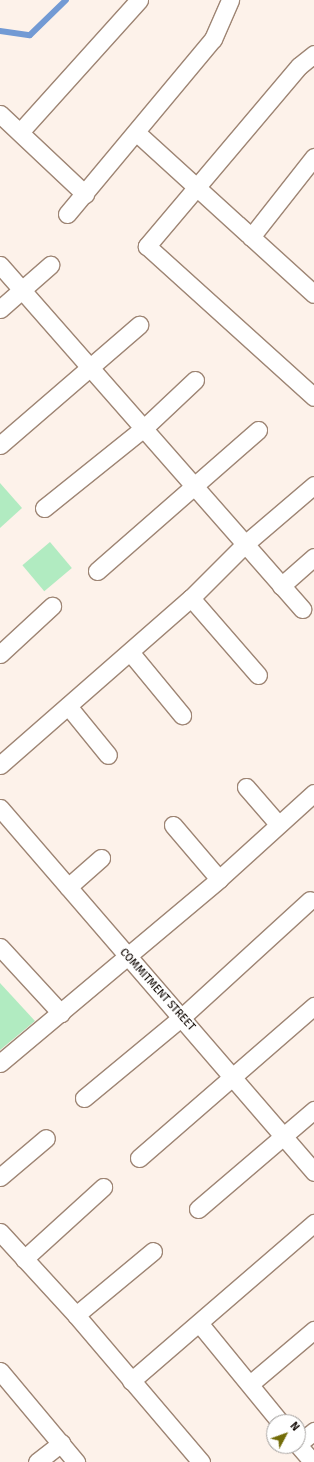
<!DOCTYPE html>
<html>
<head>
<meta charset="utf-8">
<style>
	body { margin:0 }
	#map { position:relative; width:314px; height:1462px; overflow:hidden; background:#fdf2ea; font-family:Signika,sans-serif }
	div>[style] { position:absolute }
	.green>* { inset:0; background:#b1ebc1; transform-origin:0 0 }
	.stream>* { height:6px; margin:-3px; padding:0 3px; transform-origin:3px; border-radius:3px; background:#729ad4 }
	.roads { filter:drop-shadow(1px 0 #9e8574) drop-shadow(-1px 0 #9e8574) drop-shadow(0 1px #9e8574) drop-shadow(0 -1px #9e8574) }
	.minor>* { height:17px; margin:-8.5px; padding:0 8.5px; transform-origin:8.5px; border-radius:8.5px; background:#fff }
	span { translate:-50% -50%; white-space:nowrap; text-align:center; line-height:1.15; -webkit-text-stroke:3px #fff; paint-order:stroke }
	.street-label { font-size:11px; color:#120a05 }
	.north { position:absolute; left:266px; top:1414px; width:40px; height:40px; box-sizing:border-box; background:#fff; border:1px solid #a09d9b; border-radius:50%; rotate:49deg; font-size:11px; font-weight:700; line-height:16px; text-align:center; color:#120a05 }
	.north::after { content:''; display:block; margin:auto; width:14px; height:18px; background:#736c08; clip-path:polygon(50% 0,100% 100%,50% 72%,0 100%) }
</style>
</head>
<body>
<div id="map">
	<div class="green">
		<i style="clip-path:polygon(0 483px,22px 508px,0 528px)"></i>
		<i style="left:50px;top:542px;width:34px;height:36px;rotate:50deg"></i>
		<i style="clip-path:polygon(0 983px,35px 1021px,0 1050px)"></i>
	</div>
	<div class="stream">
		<i style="left:0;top:31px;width:30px;rotate:8deg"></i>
		<i style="left:30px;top:35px;width:50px;rotate:-44.2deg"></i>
	</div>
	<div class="roads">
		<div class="minor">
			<i style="left:314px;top:54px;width:19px;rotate:141deg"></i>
			<i style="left:299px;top:66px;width:236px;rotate:130.2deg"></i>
			<i style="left:147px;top:246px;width:225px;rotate:42.1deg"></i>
			<i style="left:0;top:114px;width:117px;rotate:43.3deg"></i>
			<i style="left:20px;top:132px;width:178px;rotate:-48deg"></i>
			<i style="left:137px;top:133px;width:239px;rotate:42.3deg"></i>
			<i style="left:67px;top:214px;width:228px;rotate:-50.2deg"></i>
			<i style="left:213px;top:39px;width:43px;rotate:-66.4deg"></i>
			<i style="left:251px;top:237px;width:102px;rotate:-51.8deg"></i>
			<i style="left:0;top:265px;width:458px;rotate:48.7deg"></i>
			<i style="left:0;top:309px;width:67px;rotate:-41.3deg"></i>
			<i style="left:0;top:445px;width:184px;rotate:-40.8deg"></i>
			<i style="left:44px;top:508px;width:128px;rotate:-38.7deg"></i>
			<i style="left:144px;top:428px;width:70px;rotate:-43.3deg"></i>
			<i style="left:97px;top:571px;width:214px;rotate:-41.2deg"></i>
			<i style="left:281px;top:586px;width:44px;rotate:-41.3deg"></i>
			<i style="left:191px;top:598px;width:102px;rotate:49deg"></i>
			<i style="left:130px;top:652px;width:82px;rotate:50.5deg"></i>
			<i style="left:0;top:654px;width:71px;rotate:-42.7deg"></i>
			<i style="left:68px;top:706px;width:63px;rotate:50.8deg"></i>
			<i style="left:0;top:765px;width:254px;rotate:-41.2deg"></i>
			<i style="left:191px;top:598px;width:76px;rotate:-45deg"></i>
			<i style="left:245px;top:544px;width:91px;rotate:-40.5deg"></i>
			<i style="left:246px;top:787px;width:49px;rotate:49.1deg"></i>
			<i style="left:0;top:808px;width:481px;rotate:49.2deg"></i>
			<i style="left:173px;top:825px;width:71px;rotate:49.6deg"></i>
			<i style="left:68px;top:887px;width:44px;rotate:-41.3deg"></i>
			<i style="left:0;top:947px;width:90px;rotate:47.3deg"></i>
			<i style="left:0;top:1063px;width:286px;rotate:-40deg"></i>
			<i style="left:219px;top:879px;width:128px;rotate:-42.2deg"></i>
			<i style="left:84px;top:1098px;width:127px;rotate:-39.6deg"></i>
			<i style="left:182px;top:1017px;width:173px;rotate:-42.4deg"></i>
			<i style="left:139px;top:1158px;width:232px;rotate:-41deg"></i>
			<i style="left:0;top:1177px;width:60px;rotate:-40.3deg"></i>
			<i style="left:198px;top:1209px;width:153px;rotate:-40.5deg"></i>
			<i style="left:0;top:1232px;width:113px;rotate:47.5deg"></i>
			<i style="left:76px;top:1315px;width:193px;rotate:49.6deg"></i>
			<i style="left:24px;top:1259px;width:107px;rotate:-42.3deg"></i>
			<i style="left:76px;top:1315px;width:100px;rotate:-39.7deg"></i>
			<i style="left:199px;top:1323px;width:128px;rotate:50.7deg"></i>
			<i style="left:0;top:1371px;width:119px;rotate:50.1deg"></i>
			<i style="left:131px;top:1381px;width:242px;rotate:-40.8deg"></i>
			<i style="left:250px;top:1384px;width:84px;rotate:-40.2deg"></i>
			<i style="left:298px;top:1444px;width:21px;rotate:-39deg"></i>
			<i style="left:298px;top:1445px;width:23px;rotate:49deg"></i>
			<i style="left:37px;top:1462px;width:31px;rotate:-38deg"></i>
		</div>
	</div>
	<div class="street-label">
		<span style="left:157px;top:990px;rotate:48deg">COMMITMENT STREET</span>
	</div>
	<div class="north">N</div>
</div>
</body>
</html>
